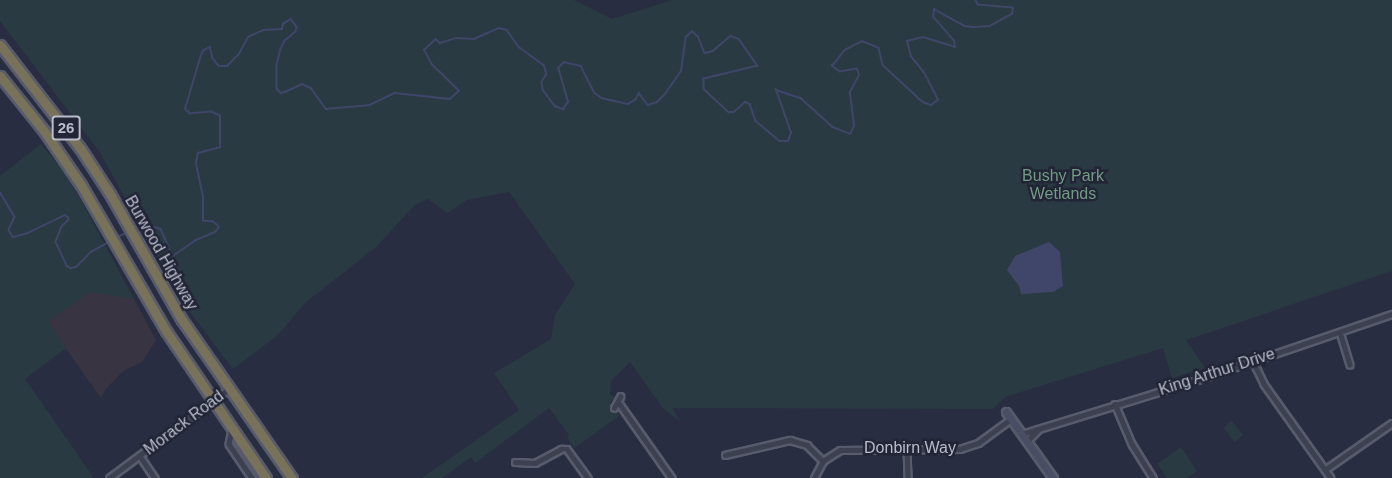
<!DOCTYPE html>
<html>
<head>
<meta charset="utf-8">
<style>
	body { margin:0 }
	#map { position:relative; width:1392px; height:478px; overflow:hidden; background:#282d41; font-family:Arial,sans-serif }
	div>[style] { position:absolute }
	.medical>* { inset:0; background:#393442 }
	.green>* { inset:0; background:#2a3a42; transform-origin:0 0 }
	.water>* { inset:0; background:#3f4669 }
	.stream>* { height:1.5px; margin:-0.75px; padding:0 0.75px; transform-origin:0.75px; border-radius:0.75px; background:#3f4669 }
	.roads { filter:drop-shadow(2px 0 #575b6b) drop-shadow(-2px 0 #575b6b) drop-shadow(0 2px #575b6b) drop-shadow(0 -2px #575b6b) }
	.street>* { height:4.5px; margin:-2.25px; padding:0 2.25px; transform-origin:2.25px; border-radius:2.25px; background:#3c4051 }
	.secondary>* { height:7px; margin:-3.5px; padding:0 3.5px; transform-origin:3.5px; border-radius:3.5px; background:#4a4e64 }
	.highway>* { height:9px; margin:-4.5px; padding:0 4.5px; transform-origin:4.5px; border-radius:4.5px; background:#777259 }
	span { translate:-50% -50%; white-space:nowrap; text-align:center; line-height:1.15; -webkit-text-stroke:5px #212536; paint-order:stroke }
	.shield-label span { padding:2px 4px; background:#212536; border:2px solid; border-radius:4px; -webkit-text-stroke-width:0 }
	.shield-label { font-size:15px; color:#b9bccb; font-weight:700 }
	.park-label { font-size:16px; color:#719b84 }
	.street-label { font-size:16px; color:#b9bccb }
</style>
</head>
<body>
<div id="map">
	<div class="medical">
		<i style="clip-path:polygon(90px 291px,134px 299px,156px 340px,142px 362px,123px 371px,106px 389px,101px 398px,47px 322px)"></i>
	</div>
	<div class="green">
		<i style="clip-path:polygon(0 0,574px 0,612px 19px,672px 0,1392px 0,1392px 271px,1186px 340px,1205px 368px,1172px 378px,1163px 348px,1005px 397px,993px 409px,672px 408px,681px 422px,663px 408px,630px 362px,611px 381px,610px 394px,614px 397px,610px 403px,619px 416px,574px 448px,567px 437px,569px 435px,549px 408px,475px 463px,471px 457px,442px 478px,422px 478px,519px 410px,494px 373px,551px 339px,555px 315px,575px 284px,509px 192px,467px 200px,447px 213px,428px 199px,415px 205px,376px 247px,306px 302px,278px 335px,233px 369px,186px 307px,99px 151px,0 21px)"></i>
		<i style="clip-path:polygon(41px 144px,64px 172px,83px 204px,134px 299px,90px 292px,48px 322px,66px 348px,25px 379px,94px 478px,0 478px,0 176px)"></i>
		<i style="left:1232px;top:421px;width:18px;height:11px;rotate:52deg"></i>
		<i style="clip-path:polygon(1181px 447px,1197px 471px,1187px 478px,1167px 478px,1157px 464px)"></i>
	</div>
	<div class="water">
		<i style="clip-path:polygon(1049px 242px,1060px 252px,1063px 286px,1053px 292px,1021px 294px,1019px 286px,1007px 270px,1015px 256px)"></i>
	</div>
	<div class="stream">
		<i style="left:0;top:192px;width:29px;rotate:59deg"></i>
		<i style="left:15px;top:217px;width:14px;rotate:115deg"></i>
		<i style="left:9px;top:230px;width:8px;rotate:60deg"></i>
		<i style="left:13px;top:237px;width:16px;rotate:-15deg"></i>
		<i style="left:28px;top:233px;width:41px;rotate:-25.9deg"></i>
		<i style="left:65px;top:215px;width:4px;rotate:34deg"></i>
		<i style="left:68px;top:217px;width:3px;rotate:72deg"></i>
		<i style="left:69px;top:220px;width:10px;rotate:135deg"></i>
		<i style="left:62px;top:227px;width:16px;rotate:112deg"></i>
		<i style="left:56px;top:242px;width:26px;rotate:65deg"></i>
		<i style="left:67px;top:266px;width:4px;rotate:34deg"></i>
		<i style="left:70px;top:268px;width:6px;rotate:-9deg"></i>
		<i style="left:76px;top:267px;width:21px;rotate:-45deg"></i>
		<i style="left:91px;top:252px;width:21px;rotate:-29deg"></i>
		<i style="left:136px;top:232px;width:10px;rotate:-6deg"></i>
		<i style="left:146px;top:231px;width:9px;rotate:-27deg"></i>
		<i style="left:154px;top:227px;width:7px;rotate:16deg"></i>
		<i style="left:161px;top:229px;width:30px;rotate:66deg"></i>
		<i style="left:173px;top:256px;width:28px;rotate:-35deg"></i>
		<i style="left:196px;top:240px;width:21px;rotate:-23deg"></i>
		<i style="left:215px;top:232px;width:6px;rotate:-51deg"></i>
		<i style="left:219px;top:227px;width:8px;rotate:-140deg"></i>
		<i style="left:213px;top:222px;width:10px;rotate:-174deg"></i>
		<i style="left:203px;top:221px;width:24px;rotate:-90deg"></i>
		<i style="left:203px;top:197px;width:35px;rotate:-102deg"></i>
		<i style="left:196px;top:163px;width:10px;rotate:-79deg"></i>
		<i style="left:198px;top:153px;width:23px;rotate:-15deg"></i>
		<i style="left:220px;top:147px;width:31px;rotate:-90deg"></i>
		<i style="left:220px;top:116px;width:10px;rotate:-156deg"></i>
		<i style="left:211px;top:112px;width:21px;rotate:175deg"></i>
		<i style="left:190px;top:114px;width:7px;rotate:-135deg"></i>
		<i style="left:185px;top:109px;width:56px;rotate:-73.5deg"></i>
		<i style="left:201px;top:55px;width:4px;rotate:-63deg"></i>
		<i style="left:203px;top:51px;width:8px;rotate:-30deg"></i>
		<i style="left:210px;top:47px;width:11px;rotate:75deg"></i>
		<i style="left:213px;top:58px;width:10px;rotate:53deg"></i>
		<i style="left:219px;top:66px;width:8px"></i>
		<i style="left:227px;top:66px;width:17px;rotate:-45deg"></i>
		<i style="left:239px;top:54px;width:19px;rotate:-62deg"></i>
		<i style="left:248px;top:37px;width:17px;rotate:-24deg"></i>
		<i style="left:264px;top:30px;width:18px;rotate:-3deg"></i>
		<i style="left:282px;top:29px;width:5px;rotate:-79deg"></i>
		<i style="left:283px;top:24px;width:9px;rotate:-32deg"></i>
		<i style="left:291px;top:19px;width:10px;rotate:53deg"></i>
		<i style="left:297px;top:27px;width:5px;rotate:101deg"></i>
		<i style="left:296px;top:32px;width:14px;rotate:141deg"></i>
		<i style="left:285px;top:41px;width:9px;rotate:117deg"></i>
		<i style="left:281px;top:49px;width:16px;rotate:104deg"></i>
		<i style="left:277px;top:65px;width:24px;rotate:90deg"></i>
		<i style="left:277px;top:89px;width:6px;rotate:45deg"></i>
		<i style="left:281px;top:93px;width:4px;rotate:-14deg"></i>
		<i style="left:285px;top:92px;width:19px;rotate:-25deg"></i>
		<i style="left:302px;top:84px;width:10px;rotate:24deg"></i>
		<i style="left:311px;top:88px;width:26px;rotate:54deg"></i>
		<i style="left:326px;top:109px;width:44px;rotate:-5.2deg"></i>
		<i style="left:370px;top:105px;width:28px;rotate:-26deg"></i>
		<i style="left:395px;top:93px;width:55px;rotate:6.2deg"></i>
		<i style="left:450px;top:99px;width:12px;rotate:-42deg"></i>
		<i style="left:459px;top:91px;width:37px;rotate:-136deg"></i>
		<i style="left:432px;top:65px;width:17px;rotate:-118deg"></i>
		<i style="left:424px;top:50px;width:16px;rotate:-43deg"></i>
		<i style="left:436px;top:39px;width:6px;rotate:45deg"></i>
		<i style="left:440px;top:43px;width:17px;rotate:-17deg"></i>
		<i style="left:456px;top:38px;width:18px;rotate:3deg"></i>
		<i style="left:474px;top:39px;width:27px;rotate:-24deg"></i>
		<i style="left:499px;top:28px;width:8px;rotate:14deg"></i>
		<i style="left:507px;top:30px;width:21px;rotate:55deg"></i>
		<i style="left:519px;top:47px;width:31px;rotate:36deg"></i>
		<i style="left:544px;top:65px;width:9px;rotate:72deg"></i>
		<i style="left:547px;top:74px;width:9px;rotate:122deg"></i>
		<i style="left:542px;top:82px;width:8px;rotate:83deg"></i>
		<i style="left:543px;top:90px;width:20px;rotate:53deg"></i>
		<i style="left:555px;top:106px;width:9px;rotate:21deg"></i>
		<i style="left:563px;top:109px;width:9px;rotate:-54deg"></i>
		<i style="left:568px;top:102px;width:35px;rotate:-106deg"></i>
		<i style="left:558px;top:68px;width:8px;rotate:-45deg"></i>
		<i style="left:564px;top:62px;width:17px;rotate:13deg"></i>
		<i style="left:581px;top:66px;width:30px;rotate:63deg"></i>
		<i style="left:595px;top:93px;width:9px;rotate:36deg"></i>
		<i style="left:602px;top:98px;width:27px;rotate:13deg"></i>
		<i style="left:628px;top:104px;width:8px;rotate:-30deg"></i>
		<i style="left:635px;top:100px;width:8px;rotate:-60deg"></i>
		<i style="left:639px;top:93px;width:15px;rotate:53deg"></i>
		<i style="left:648px;top:105px;width:9px;rotate:-18deg"></i>
		<i style="left:657px;top:102px;width:11px;rotate:-45deg"></i>
		<i style="left:665px;top:94px;width:28px;rotate:-55deg"></i>
		<i style="left:681px;top:71px;width:34px;rotate:-82deg"></i>
		<i style="left:686px;top:37px;width:8px;rotate:-45deg"></i>
		<i style="left:692px;top:31px;width:8px;rotate:40deg"></i>
		<i style="left:698px;top:36px;width:18px;rotate:68deg"></i>
		<i style="left:705px;top:53px;width:8px;rotate:-14deg"></i>
		<i style="left:713px;top:51px;width:23px;rotate:-41deg"></i>
		<i style="left:730px;top:36px;width:9px;rotate:18deg"></i>
		<i style="left:739px;top:39px;width:33px;rotate:55deg"></i>
		<i style="left:758px;top:66px;width:56px;rotate:166.5deg"></i>
		<i style="left:704px;top:79px;width:10px;rotate:90deg"></i>
		<i style="left:704px;top:89px;width:34px;rotate:43deg"></i>
		<i style="left:729px;top:112px;width:5px"></i>
		<i style="left:734px;top:112px;width:15px;rotate:-42deg"></i>
		<i style="left:745px;top:102px;width:5px;rotate:22deg"></i>
		<i style="left:750px;top:104px;width:18px;rotate:71deg"></i>
		<i style="left:756px;top:121px;width:31px;rotate:40deg"></i>
		<i style="left:780px;top:141px;width:8px"></i>
		<i style="left:788px;top:141px;width:9px;rotate:-69deg"></i>
		<i style="left:791px;top:133px;width:46px;rotate:-109.2deg"></i>
		<i style="left:776px;top:90px;width:26px;rotate:18deg"></i>
		<i style="left:801px;top:98px;width:43px;rotate:42.2deg"></i>
		<i style="left:833px;top:127px;width:18px;rotate:22deg"></i>
		<i style="left:850px;top:134px;width:9px;rotate:-63deg"></i>
		<i style="left:854px;top:126px;width:34px;rotate:-97deg"></i>
		<i style="left:850px;top:92px;width:19px;rotate:-62deg"></i>
		<i style="left:859px;top:75px;width:6px;rotate:-108deg"></i>
		<i style="left:857px;top:69px;width:17px;rotate:170deg"></i>
		<i style="left:840px;top:72px;width:10px;rotate:-143deg"></i>
		<i style="left:832px;top:66px;width:21px;rotate:-51deg"></i>
		<i style="left:845px;top:50px;width:19px;rotate:-28deg"></i>
		<i style="left:862px;top:41px;width:18px;rotate:22deg"></i>
		<i style="left:879px;top:48px;width:17px;rotate:77deg"></i>
		<i style="left:883px;top:65px;width:54px;rotate:42.8deg"></i>
		<i style="left:923px;top:102px;width:9px;rotate:21deg"></i>
		<i style="left:931px;top:105px;width:9px;rotate:-36deg"></i>
		<i style="left:938px;top:100px;width:29px;rotate:-117deg"></i>
		<i style="left:925px;top:74px;width:22px;rotate:-129deg"></i>
		<i style="left:911px;top:57px;width:16px;rotate:-104deg"></i>
		<i style="left:907px;top:41px;width:16px;rotate:-14deg"></i>
		<i style="left:923px;top:37px;width:34px;rotate:17deg"></i>
		<i style="left:955px;top:47px;width:6px;rotate:-99deg"></i>
		<i style="left:954px;top:41px;width:32px;rotate:-131deg"></i>
		<i style="left:933px;top:17px;width:8px;rotate:-83deg"></i>
		<i style="left:934px;top:9px;width:35px;rotate:29deg"></i>
		<i style="left:965px;top:26px;width:8px;rotate:7deg"></i>
		<i style="left:973px;top:27px;width:17px;rotate:-3deg"></i>
		<i style="left:990px;top:26px;width:25px;rotate:-29deg"></i>
		<i style="left:1012px;top:14px;width:6px;rotate:-81deg"></i>
		<i style="left:1013px;top:8px;width:35px;rotate:-175deg"></i>
		<i style="left:978px;top:5px;width:6px;rotate:-121deg"></i>
		<i style="left:116px;top:238px;width:13px;rotate:-27deg"></i>
	</div>
	<div class="roads">
		<div class="street">
			<i style="left:1340px;top:332px;width:34px;rotate:73deg"></i>
			<i style="left:1253px;top:361px;width:25px;rotate:64deg"></i>
			<i style="left:1264px;top:384px;width:115px;rotate:54.5deg"></i>
			<i style="left:619px;top:403px;width:92px;rotate:54.8deg"></i>
			<i style="left:1115px;top:404px;width:43px;rotate:67deg"></i>
			<i style="left:1132px;top:444px;width:40px;rotate:58deg"></i>
			<i style="left:614px;top:408px;width:13px;rotate:-61deg"></i>
			<i style="left:232px;top:429px;width:15px;rotate:101deg"></i>
			<i style="left:229px;top:444px;width:41px;rotate:55.9deg"></i>
			<i style="left:1022px;top:434px;width:197px;rotate:-17.1deg"></i>
			<i style="left:1210px;top:376px;width:192px;rotate:-18.8deg"></i>
			<i style="left:1027px;top:441px;width:16px;rotate:-45deg"></i>
			<i style="left:907px;top:448px;width:30px;rotate:88deg"></i>
			<i style="left:725px;top:455px;width:67px;rotate:-13deg"></i>
			<i style="left:790px;top:440px;width:18px;rotate:16deg"></i>
			<i style="left:807px;top:445px;width:23px;rotate:45deg"></i>
			<i style="left:140px;top:456px;width:27px;rotate:56deg"></i>
			<i style="left:515px;top:462px;width:20px;rotate:3deg"></i>
			<i style="left:535px;top:463px;width:30px;rotate:-28deg"></i>
			<i style="left:561px;top:449px;width:6px"></i>
			<i style="left:567px;top:449px;width:36px;rotate:54deg"></i>
			<i style="left:1326px;top:469px;width:80px;rotate:-34.9deg"></i>
			<i style="left:109px;top:478px;width:149px;rotate:-36.6deg"></i>
			<i style="left:814px;top:478px;width:19px;rotate:-62deg"></i>
			<i style="left:823px;top:461px;width:20px;rotate:-33deg"></i>
			<i style="left:840px;top:450px;width:120px;rotate:-0.5deg"></i>
			<i style="left:960px;top:449px;width:19px;rotate:-18deg"></i>
			<i style="left:978px;top:443px;width:41px;rotate:-36deg"></i>
		</div>
		<div class="secondary">
			<i style="left:1006px;top:412px;width:81px;rotate:54.5deg"></i>
		</div>
		<div class="highway">
			<i style="left:0;top:45px;width:130px;rotate:52.2deg"></i>
			<i style="left:80px;top:148px;width:55px;rotate:56.9deg"></i>
			<i style="left:110px;top:194px;width:145px;rotate:60.3deg"></i>
			<i style="left:182px;top:320px;width:193px;rotate:55.2deg"></i>
			<i style="left:0;top:76px;width:70px;rotate:51.3deg"></i>
			<i style="left:44px;top:131px;width:65px;rotate:55.6deg"></i>
			<i style="left:81px;top:185px;width:169px;rotate:59.8deg"></i>
			<i style="left:166px;top:331px;width:178px;rotate:55.8deg"></i>
		</div>
	</div>
	<div class="shield-label">
		<span style="left:66px;top:128px">26</span>
	</div>
	<div class="park-label">
		<span style="left:1063px;top:185px">Bushy Park<br>Wetlands</span>
	</div>
	<div class="street-label">
		<span style="left:161px;top:253px;rotate:60deg">Burwood Highway</span>
		<span style="left:1217px;top:372px;rotate:-18deg">King Arthur Drive</span>
		<span style="left:184px;top:423px;rotate:-37deg">Morack Road</span>
		<span style="left:910px;top:448px">Donbirn Way</span>
	</div>
</div>
</body>
</html>
